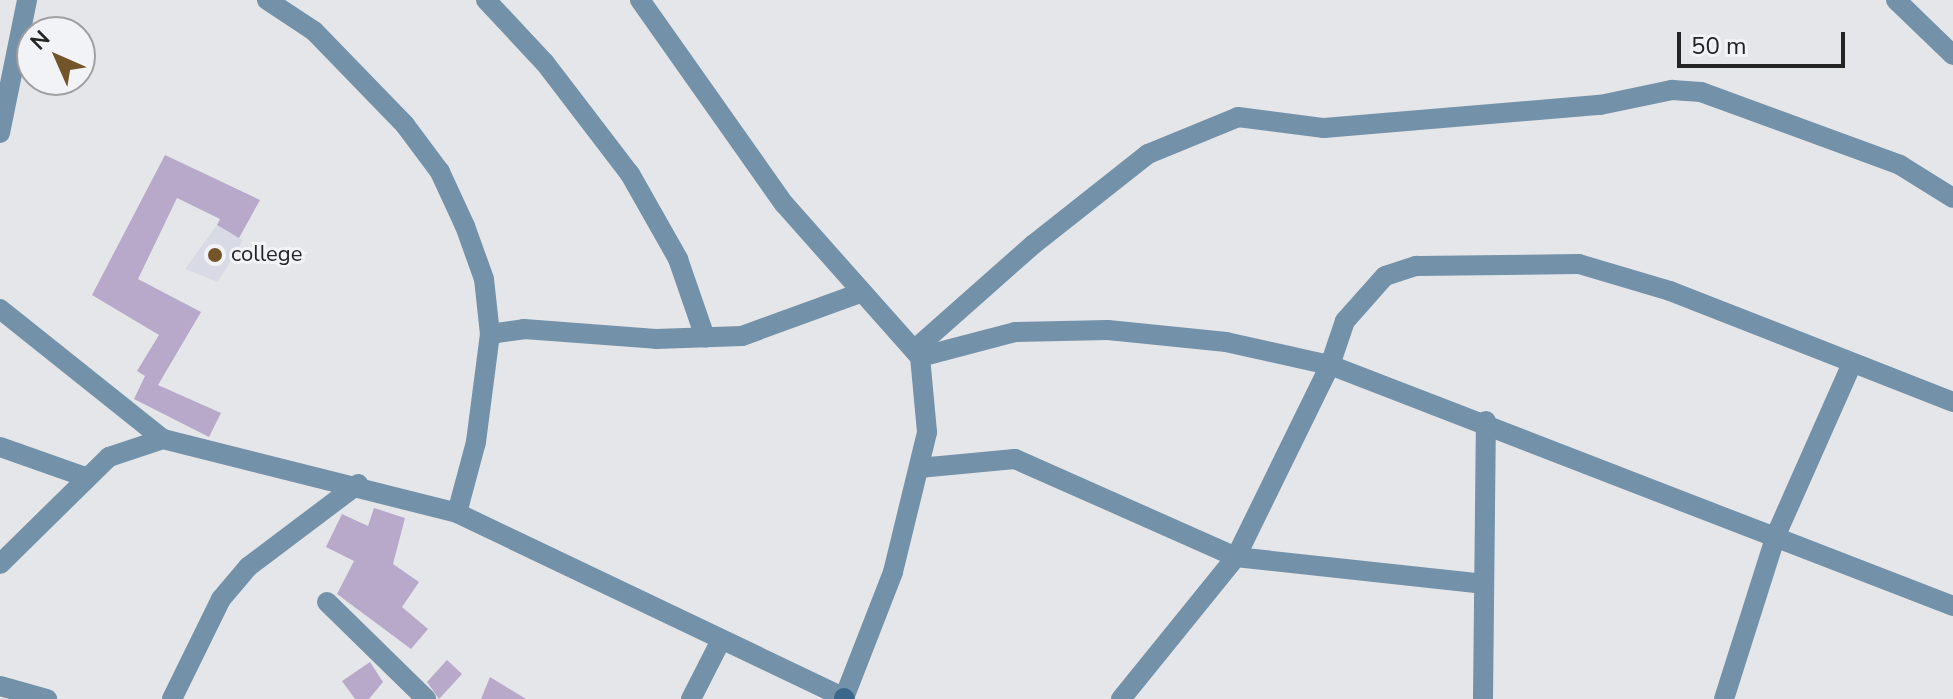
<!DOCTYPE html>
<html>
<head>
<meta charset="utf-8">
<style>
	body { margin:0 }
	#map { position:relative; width:1953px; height:699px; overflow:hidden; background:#e5e6e9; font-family:"Nunito Sans",sans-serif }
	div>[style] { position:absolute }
	.built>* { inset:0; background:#d8dae5 }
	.building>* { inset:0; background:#b8a8ca }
	.street>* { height:20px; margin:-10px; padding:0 10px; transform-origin:10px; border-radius:10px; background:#7391a9 }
	.secondary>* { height:20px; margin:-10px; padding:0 10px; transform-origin:10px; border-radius:10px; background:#3a678a }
	.dots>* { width:22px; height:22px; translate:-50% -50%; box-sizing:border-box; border:4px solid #f2f3f6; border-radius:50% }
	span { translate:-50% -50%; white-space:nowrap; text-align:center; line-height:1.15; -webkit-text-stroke:6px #f2f3f6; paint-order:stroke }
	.poi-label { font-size:22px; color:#242425 }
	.left { translate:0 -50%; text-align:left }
	.north { position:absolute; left:16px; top:16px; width:80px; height:80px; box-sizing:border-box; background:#f2f3f6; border:2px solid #a0a0a2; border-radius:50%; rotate:315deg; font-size:22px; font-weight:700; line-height:32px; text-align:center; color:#242425 }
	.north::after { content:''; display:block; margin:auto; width:28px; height:36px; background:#74552a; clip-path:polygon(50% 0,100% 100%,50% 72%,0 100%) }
	.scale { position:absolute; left:1677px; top:32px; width:168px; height:36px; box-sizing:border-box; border:4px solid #242425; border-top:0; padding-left:10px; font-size:24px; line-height:28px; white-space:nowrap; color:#242425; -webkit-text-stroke:6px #f2f3f6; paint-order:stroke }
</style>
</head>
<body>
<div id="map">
	<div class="built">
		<i style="clip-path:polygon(217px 225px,243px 240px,218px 282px,185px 269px)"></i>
	</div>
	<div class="building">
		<i style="clip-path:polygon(165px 155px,260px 200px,239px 238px,217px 225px,220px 219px,177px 198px,138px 279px,201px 312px,158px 385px,221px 413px,209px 437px,134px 399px,145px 376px,137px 371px,159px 335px,92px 295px)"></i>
		<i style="clip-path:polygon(374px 508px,405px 518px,393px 564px,419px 582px,402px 607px,428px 629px,411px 649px,337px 594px,354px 561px,326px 547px,342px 514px,368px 526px)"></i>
		<i style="clip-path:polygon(447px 660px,462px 674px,439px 699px,427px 682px)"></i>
		<i style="clip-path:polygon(370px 662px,383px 682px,369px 699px,355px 699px,342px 681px)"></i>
		<i style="clip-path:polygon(490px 677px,526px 699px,481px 699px)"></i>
	</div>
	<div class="street">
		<i style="left:267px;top:0;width:56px;rotate:33.4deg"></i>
		<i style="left:314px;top:31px;width:131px;rotate:45.9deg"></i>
		<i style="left:405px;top:125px;width:59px;rotate:53.3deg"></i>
		<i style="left:440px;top:172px;width:60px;rotate:65.2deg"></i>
		<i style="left:465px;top:226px;width:56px;rotate:70.3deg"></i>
		<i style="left:484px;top:279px;width:55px;rotate:83.8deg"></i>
		<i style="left:490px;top:334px;width:109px;rotate:97.4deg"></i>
		<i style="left:476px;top:442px;width:73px;rotate:105deg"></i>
		<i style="left:486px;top:0;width:86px;rotate:46.9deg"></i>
		<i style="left:545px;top:63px;width:140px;rotate:52.6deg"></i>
		<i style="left:630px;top:174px;width:98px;rotate:60.5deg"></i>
		<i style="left:678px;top:259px;width:83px;rotate:70.9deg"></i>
		<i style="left:1896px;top:0;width:79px;rotate:44deg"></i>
		<i style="left:0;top:133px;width:136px;rotate:-78.5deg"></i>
		<i style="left:0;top:309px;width:208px;rotate:38.6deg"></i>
		<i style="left:490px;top:334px;width:34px;rotate:-8deg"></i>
		<i style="left:524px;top:329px;width:132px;rotate:4.3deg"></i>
		<i style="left:656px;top:339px;width:86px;rotate:-2deg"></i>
		<i style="left:742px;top:336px;width:126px;rotate:-20deg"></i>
		<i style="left:914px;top:350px;width:160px;rotate:-41.5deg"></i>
		<i style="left:1034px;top:244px;width:145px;rotate:-38.3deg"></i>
		<i style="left:1148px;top:154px;width:97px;rotate:-22.3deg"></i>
		<i style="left:1238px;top:117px;width:87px;rotate:7.3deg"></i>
		<i style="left:1324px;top:128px;width:277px;rotate:-4.8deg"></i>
		<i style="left:1600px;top:105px;width:74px;rotate:-11.8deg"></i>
		<i style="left:1672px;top:90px;width:29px;rotate:4deg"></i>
		<i style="left:1701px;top:92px;width:212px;rotate:20.1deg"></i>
		<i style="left:1900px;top:165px;width:62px;rotate:31.9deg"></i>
		<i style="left:920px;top:357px;width:98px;rotate:-14.7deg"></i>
		<i style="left:1015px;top:332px;width:93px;rotate:-1.2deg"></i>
		<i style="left:1108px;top:330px;width:119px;rotate:5.8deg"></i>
		<i style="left:1226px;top:342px;width:107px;rotate:12.5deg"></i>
		<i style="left:1330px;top:365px;width:668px;rotate:21.15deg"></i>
		<i style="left:0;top:447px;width:90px;rotate:19.4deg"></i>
		<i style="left:919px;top:468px;width:96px;rotate:-5.4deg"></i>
		<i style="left:1015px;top:459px;width:242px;rotate:23.9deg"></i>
		<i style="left:1236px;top:557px;width:248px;rotate:6.2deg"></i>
		<i style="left:0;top:564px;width:153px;rotate:-44.5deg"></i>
		<i style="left:109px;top:457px;width:57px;rotate:-18.4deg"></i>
		<i style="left:163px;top:439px;width:303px;rotate:14.1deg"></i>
		<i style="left:457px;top:513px;width:429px;rotate:25.5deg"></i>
		<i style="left:844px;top:698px;width:135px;rotate:-68.7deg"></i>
		<i style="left:893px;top:572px;width:144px;rotate:-76.3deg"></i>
		<i style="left:927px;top:432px;width:75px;rotate:-95.3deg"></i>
		<i style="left:920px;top:357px;width:205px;rotate:-131.6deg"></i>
		<i style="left:784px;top:204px;width:250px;rotate:-125.2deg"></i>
		<i style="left:327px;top:602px;width:139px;rotate:44.4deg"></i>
		<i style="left:0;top:686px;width:49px;rotate:15.5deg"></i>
		<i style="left:172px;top:699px;width:111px;rotate:-63.9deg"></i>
		<i style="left:221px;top:599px;width:42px;rotate:-49.8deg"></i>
		<i style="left:248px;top:567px;width:138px;rotate:-37deg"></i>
		<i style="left:691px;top:699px;width:64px;rotate:-63deg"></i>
		<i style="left:1121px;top:699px;width:183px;rotate:-51deg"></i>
		<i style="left:1236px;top:557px;width:214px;rotate:-63.9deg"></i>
		<i style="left:1330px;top:365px;width:46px;rotate:-71.2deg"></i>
		<i style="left:1345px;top:321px;width:60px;rotate:-48.4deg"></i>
		<i style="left:1385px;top:276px;width:33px;rotate:-18deg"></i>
		<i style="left:1416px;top:266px;width:163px;rotate:-0.7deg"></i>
		<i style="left:1579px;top:264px;width:95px;rotate:16.5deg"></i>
		<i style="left:1670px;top:291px;width:304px;rotate:21.4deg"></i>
		<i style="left:1483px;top:699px;width:278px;rotate:-89.4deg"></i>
		<i style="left:1724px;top:699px;width:172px;rotate:-72.4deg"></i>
		<i style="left:1776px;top:535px;width:185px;rotate:-66.1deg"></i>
	</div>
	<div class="secondary">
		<i style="left:844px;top:698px;width:1px;rotate:45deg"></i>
	</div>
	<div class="dots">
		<i style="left:215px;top:255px;background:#74552a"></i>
	</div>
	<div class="poi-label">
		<span class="left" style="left:231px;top:255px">college</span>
	</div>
	<div class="north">N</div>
	<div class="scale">50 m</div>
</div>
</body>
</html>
